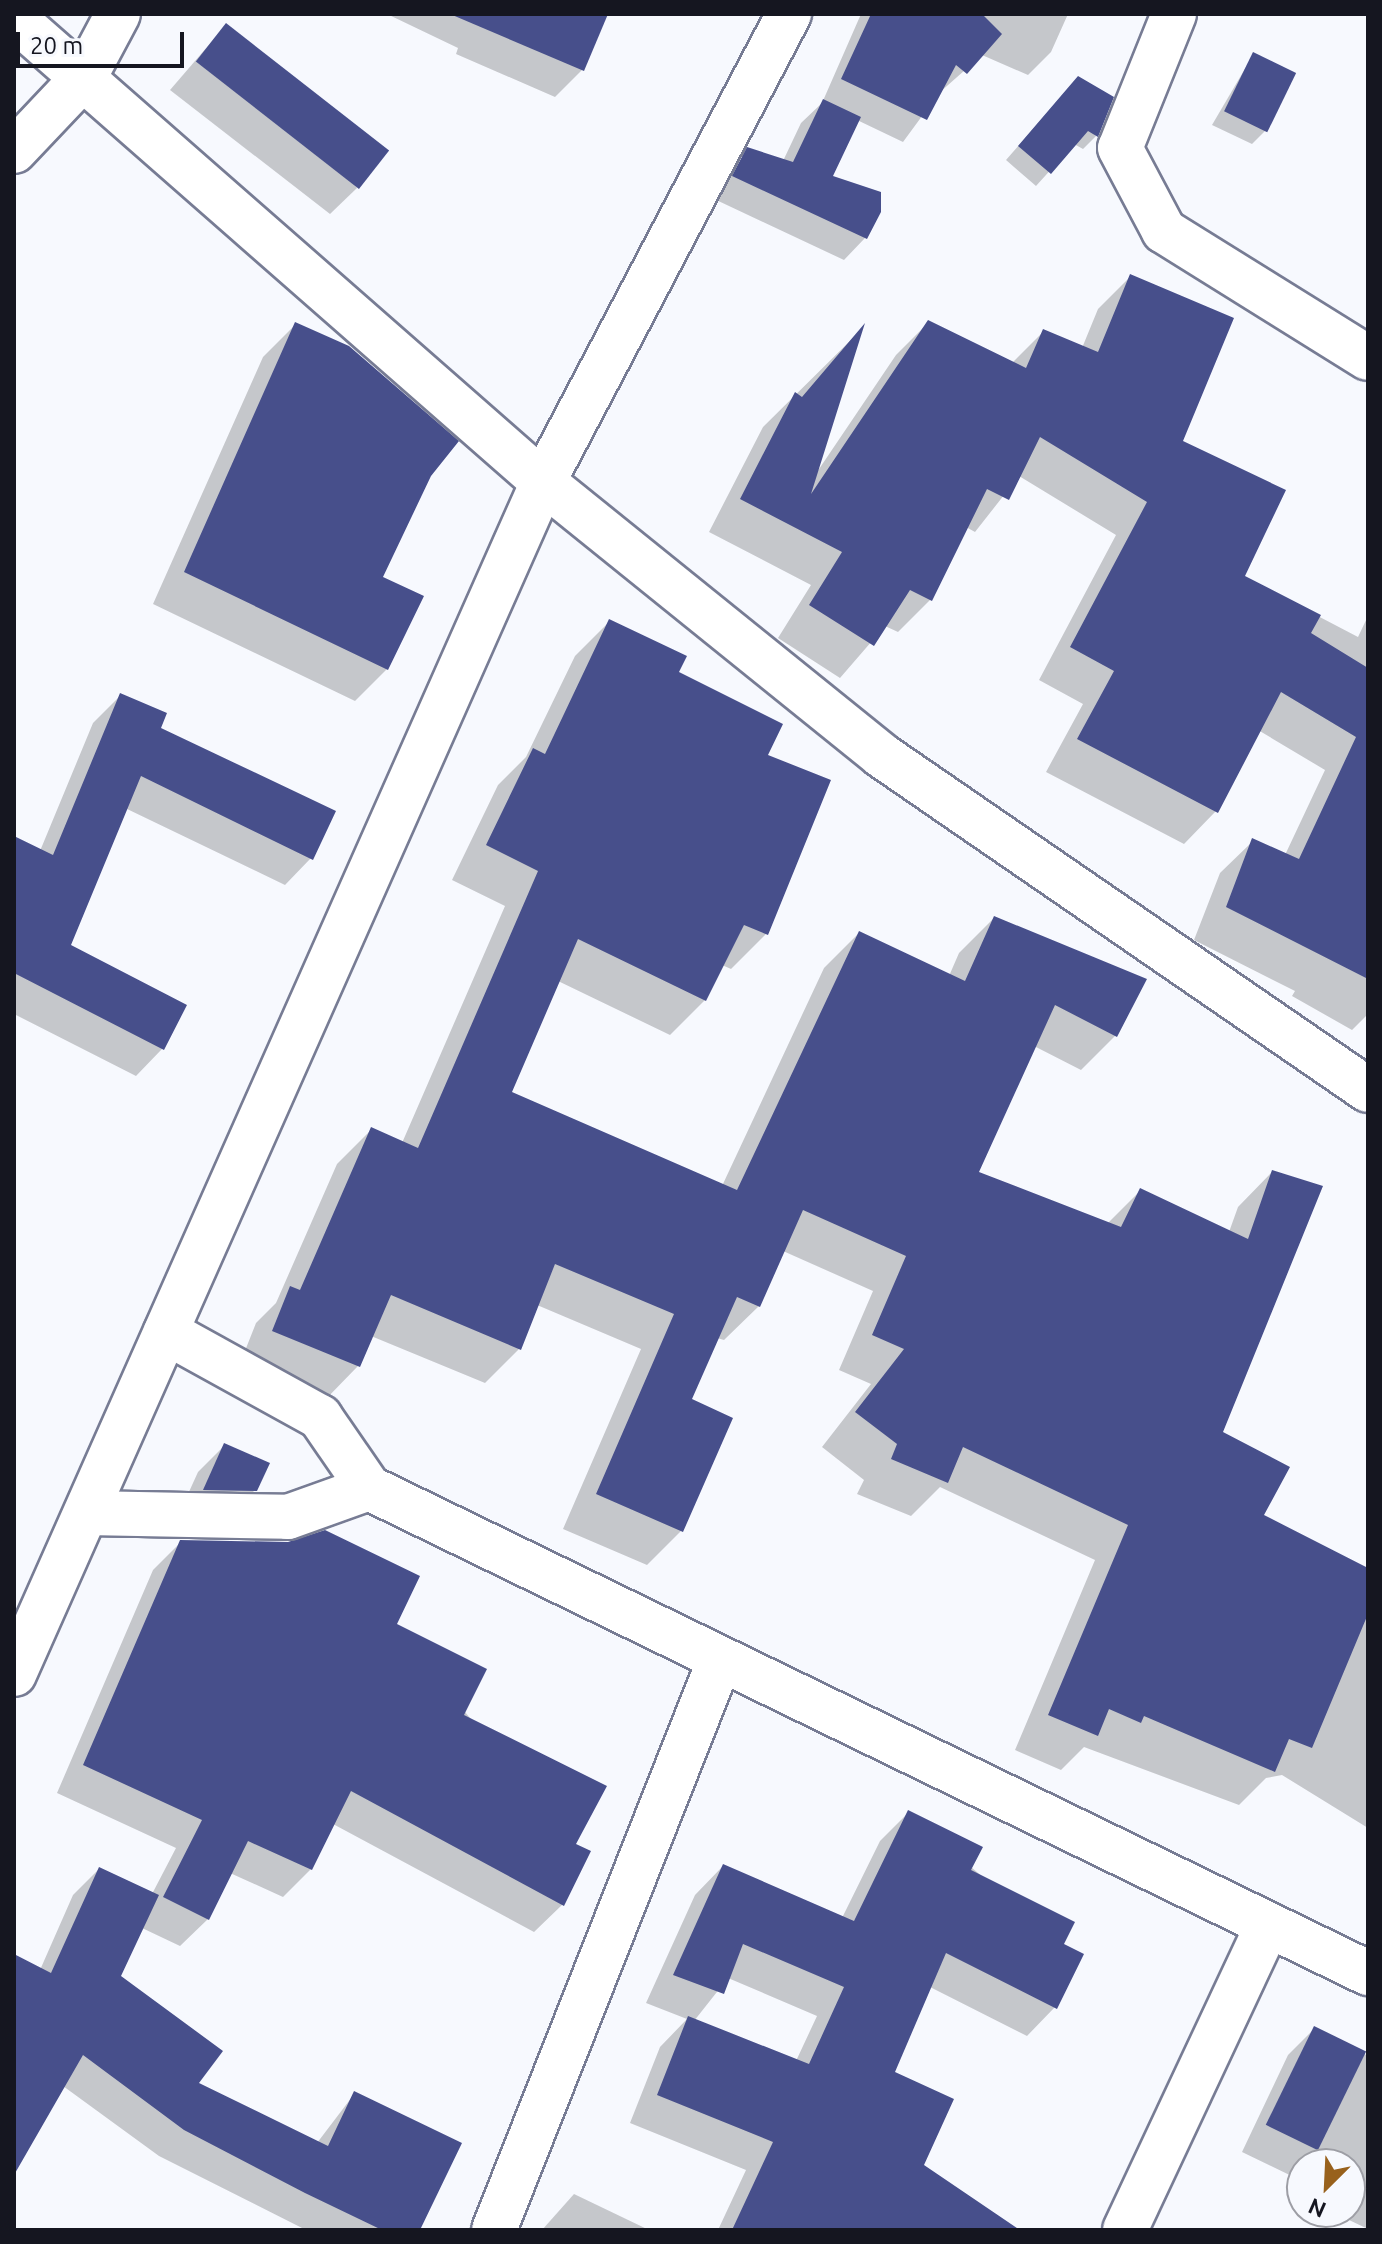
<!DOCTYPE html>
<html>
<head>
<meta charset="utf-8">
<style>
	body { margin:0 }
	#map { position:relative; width:1382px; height:2244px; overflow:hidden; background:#f7f9fe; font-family:Ubuntu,sans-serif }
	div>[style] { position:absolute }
	.shadow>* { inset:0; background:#0003 }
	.building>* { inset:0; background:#474f8b; transform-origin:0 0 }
	.roads { filter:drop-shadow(2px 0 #777c94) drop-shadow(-2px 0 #777c94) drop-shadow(0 2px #777c94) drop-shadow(0 -2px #777c94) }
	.minor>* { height:44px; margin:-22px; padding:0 22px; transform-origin:22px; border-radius:22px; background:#fff }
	span { translate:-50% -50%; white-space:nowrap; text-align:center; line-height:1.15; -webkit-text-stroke:8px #f7f9fe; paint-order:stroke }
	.frame { position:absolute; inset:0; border:16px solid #151620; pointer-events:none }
	.north { position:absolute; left:1286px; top:2148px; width:80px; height:80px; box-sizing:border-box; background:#f7f9fe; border:2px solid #9d9ea5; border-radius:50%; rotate:204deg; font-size:22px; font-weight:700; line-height:32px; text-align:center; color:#151620 }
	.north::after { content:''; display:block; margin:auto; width:28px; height:36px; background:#98611c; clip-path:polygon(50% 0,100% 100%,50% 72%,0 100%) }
	.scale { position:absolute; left:16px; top:32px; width:168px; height:36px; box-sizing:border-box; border:4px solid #151620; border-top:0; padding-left:10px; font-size:24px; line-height:28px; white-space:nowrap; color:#151620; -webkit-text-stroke:6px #f7f9fe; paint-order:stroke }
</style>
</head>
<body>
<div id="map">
	<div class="shadow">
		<i style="clip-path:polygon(387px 14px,606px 14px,582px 70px,555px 97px,456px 54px,458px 48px)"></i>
		<i style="clip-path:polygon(861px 14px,1068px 14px,1051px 52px,1028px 75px,982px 55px,939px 93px,903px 142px,857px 120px,830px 177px,865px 238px,844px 260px,712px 198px,748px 150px,783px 161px,801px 123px,822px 103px)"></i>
		<i style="clip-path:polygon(226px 25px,357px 188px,330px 214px,170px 90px)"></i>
		<i style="clip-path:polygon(1253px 55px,1265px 131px,1252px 144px,1212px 125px)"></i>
		<i style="clip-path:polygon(1065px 92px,1096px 136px,1083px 149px,1074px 144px,1036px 186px,1006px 160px)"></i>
		<i style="clip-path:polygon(1130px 277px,1181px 442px,1243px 577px,1358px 637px,1368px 616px,1368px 1014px,1352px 1030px,1292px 996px,1295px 991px,1194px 940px,1220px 873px,1253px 841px,1285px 855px,1325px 770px,1258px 730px,1216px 811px,1184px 844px,1046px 772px,1083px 704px,1039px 680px,1116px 535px,1019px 476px,975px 532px,966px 527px,930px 600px,898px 632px,885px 626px,840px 678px,778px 638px,811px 585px,709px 532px,763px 427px,861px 330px,817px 472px,896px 355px,928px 323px,1012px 363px,1043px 332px,1082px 348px,1098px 309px)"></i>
		<i style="clip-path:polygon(295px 325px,430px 475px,380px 577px,387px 669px,355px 701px,153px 604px,263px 357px)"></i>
		<i style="clip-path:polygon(610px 621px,765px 756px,766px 934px,731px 969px,722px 965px,705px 1000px,670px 1035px,558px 981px,509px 1093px,722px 1186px,824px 968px,859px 933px,949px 976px,959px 953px,994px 918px,1144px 980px,1115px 1036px,1081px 1070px,1034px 1046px,976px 1173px,1107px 1224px,1140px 1191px,1229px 1232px,1238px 1207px,1272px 1172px,1220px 1433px,1262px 1516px,1368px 1571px,1368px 1828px,1282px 1775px,1266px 1778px,1239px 1805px,1084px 1747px,1061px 1770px,1015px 1750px,1095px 1560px,940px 1487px,911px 1516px,857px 1494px,864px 1480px,822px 1447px,871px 1384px,839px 1370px,873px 1291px,783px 1251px,759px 1306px,724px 1340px,717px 1338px,690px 1400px,682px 1530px,647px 1565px,563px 1529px,641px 1349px,537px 1305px,520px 1348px,485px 1383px,371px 1336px,358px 1366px,324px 1401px,239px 1366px,256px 1323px,276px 1303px,337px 1164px,371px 1130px,402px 1143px,505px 906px,452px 880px,498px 785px,526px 757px,575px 656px)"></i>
		<i style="clip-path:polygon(120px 696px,311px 858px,285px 885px,125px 808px,68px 946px,185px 1006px,162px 1049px,136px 1076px,14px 1014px,14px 838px,40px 851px,93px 723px)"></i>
		<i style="clip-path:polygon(225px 1445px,255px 1490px,228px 1517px,178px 1516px,198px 1472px)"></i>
		<i style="clip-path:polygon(181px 1542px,394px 1625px,573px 1844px,562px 1905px,534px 1932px,333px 1824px,311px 1869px,283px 1897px,230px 1873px,208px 1919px,180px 1946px,142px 1928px,118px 1977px,196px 2084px,317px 2143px,355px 2093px,418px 2230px,306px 2230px,159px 2156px,63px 2086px,14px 2171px,14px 1956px,40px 1970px,73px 1895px,99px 1869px,152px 1894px,176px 1848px,57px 1793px,153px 1570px)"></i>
		<i style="clip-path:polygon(evenodd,908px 1813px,1062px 1945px,1055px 2007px,1027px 2036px,930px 1987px,892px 2073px,922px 2166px,1016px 2230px,718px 2230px,746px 2170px,630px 2123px,660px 2047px,687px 2019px,646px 2003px,695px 1895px,723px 1866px,842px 1918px,880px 1841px,908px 1813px,728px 1978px,817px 2016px,796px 2061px,694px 2021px,728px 1978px)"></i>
		<i style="clip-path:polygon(1315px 2028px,1368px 2056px,1368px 2229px,1349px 2220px,1355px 2207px,1350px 2164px,1302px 2164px,1302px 2181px,1242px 2152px,1288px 2055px)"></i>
		<i style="clip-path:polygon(574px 2194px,649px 2230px,542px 2230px)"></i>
	</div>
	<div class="building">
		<i style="clip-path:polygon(450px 14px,608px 14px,584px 71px)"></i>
		<i style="clip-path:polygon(871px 14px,982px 14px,1002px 34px,967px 74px,956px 65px,927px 120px,841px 79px)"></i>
		<i style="left:226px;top:23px;width:207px;height:49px;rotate:38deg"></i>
		<i style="left:1253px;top:52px;width:48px;height:66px;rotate:26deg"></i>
		<i style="clip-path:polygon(1078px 76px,1114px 97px,1098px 137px,1088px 131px,1051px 174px,1018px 146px)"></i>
		<i style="clip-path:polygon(823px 99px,861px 117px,833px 176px,881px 192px,881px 212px,867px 239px,732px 176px,747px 147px,793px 162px)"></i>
		<i style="clip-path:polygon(1130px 274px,1234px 318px,1183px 441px,1286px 490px,1245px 576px,1321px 615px,1311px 633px,1368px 668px,1368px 979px,1226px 907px,1252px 838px,1299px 859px,1356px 737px,1281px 692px,1218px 813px,1077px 739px,1114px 671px,1070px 647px,1147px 502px,1040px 437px,1009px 500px,987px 489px,932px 601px,910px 590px,874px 646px,809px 605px,842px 552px,740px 499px,795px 392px,802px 397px,865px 323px,811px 494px,928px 320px,1026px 368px,1043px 329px,1098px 352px)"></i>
		<i style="clip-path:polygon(295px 322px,349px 346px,459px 441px,431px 476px,383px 577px,424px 596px,388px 670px,184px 572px)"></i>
		<i style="clip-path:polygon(609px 619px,687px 656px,679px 672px,783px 724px,768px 755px,831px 780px,768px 935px,744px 925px,706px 1001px,578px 939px,512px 1092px,737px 1190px,859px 931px,965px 981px,994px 916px,1147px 979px,1117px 1037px,1055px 1005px,979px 1172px,1121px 1227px,1140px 1188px,1248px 1239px,1272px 1170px,1323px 1186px,1223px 1432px,1290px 1467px,1264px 1515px,1368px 1568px,1368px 1614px,1312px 1748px,1289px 1739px,1275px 1772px,1144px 1716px,1141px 1723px,1109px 1709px,1098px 1736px,1048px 1715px,1128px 1525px,963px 1447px,948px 1483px,891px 1459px,897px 1444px,855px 1412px,904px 1349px,872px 1335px,906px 1256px,803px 1210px,760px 1307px,737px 1297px,692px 1399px,733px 1418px,683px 1532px,596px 1494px,674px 1314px,555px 1264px,521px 1350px,391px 1295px,360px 1367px,272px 1331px,290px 1286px,300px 1290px,371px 1127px,418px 1148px,538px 871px,486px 845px,533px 748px,545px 754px)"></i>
		<i style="clip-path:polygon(120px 693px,167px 713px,161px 728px,336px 811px,313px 860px,141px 776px,71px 945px,187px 1005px,164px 1050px,14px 973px,14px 836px,53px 855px)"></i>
		<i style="clip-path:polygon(224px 1443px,270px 1463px,257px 1491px,203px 1490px)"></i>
		<i style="clip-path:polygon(325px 1530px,420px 1576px,397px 1624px,487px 1669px,464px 1715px,607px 1786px,576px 1844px,591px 1851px,564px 1906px,351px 1791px,312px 1870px,248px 1841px,209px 1920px,163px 1897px,202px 1820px,83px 1765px,174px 1554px,180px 1540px,288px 1542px)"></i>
		<i style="clip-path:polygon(908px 1810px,983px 1847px,971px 1870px,1075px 1922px,1064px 1944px,1084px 1954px,1057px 2009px,946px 1953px,895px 2072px,954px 2099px,924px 2165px,1020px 2230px,732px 2230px,773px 2142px,657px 2095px,688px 2016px,809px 2064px,844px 1987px,743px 1944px,724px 1994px,673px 1975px,723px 1864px,854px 1921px)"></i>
		<i style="clip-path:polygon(99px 1867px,159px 1895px,121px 1976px,223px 2051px,199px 2083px,328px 2146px,354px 2091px,462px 2143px,420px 2230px,382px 2230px,305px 2193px,184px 2130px,83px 2055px,14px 2175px,14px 1954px,51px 1973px)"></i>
		<i style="left:1314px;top:2026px;width:58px;height:110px;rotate:26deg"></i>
	</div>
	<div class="roads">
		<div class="minor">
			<i style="left:1174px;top:14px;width:144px;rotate:111.9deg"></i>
			<i style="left:1120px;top:148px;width:94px;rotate:62.1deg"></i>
			<i style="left:1164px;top:231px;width:240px;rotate:31.9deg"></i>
			<i style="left:14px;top:18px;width:704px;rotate:41.25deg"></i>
			<i style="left:543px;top:482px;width:434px;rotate:38.9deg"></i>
			<i style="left:881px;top:755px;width:591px;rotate:34.52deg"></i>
			<i style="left:14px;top:151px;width:103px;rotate:-46.6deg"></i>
			<i style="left:85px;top:76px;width:70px;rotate:-62deg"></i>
			<i style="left:166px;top:1332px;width:176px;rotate:28.9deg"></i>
			<i style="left:320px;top:1417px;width:86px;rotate:55.4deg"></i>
			<i style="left:369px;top:1488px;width:1111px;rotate:25.9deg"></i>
			<i style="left:87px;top:1513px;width:201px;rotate:1.1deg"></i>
			<i style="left:288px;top:1517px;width:86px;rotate:-19.7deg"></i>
			<i style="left:14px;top:1674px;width:1304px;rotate:-66.07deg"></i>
			<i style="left:543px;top:482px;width:529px;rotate:-62.27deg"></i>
			<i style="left:494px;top:2230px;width:611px;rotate:-68.39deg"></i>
			<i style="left:1125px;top:2230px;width:337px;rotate:-64.9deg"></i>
		</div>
	</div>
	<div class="frame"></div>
	<div class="north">N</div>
	<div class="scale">20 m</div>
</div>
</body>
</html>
